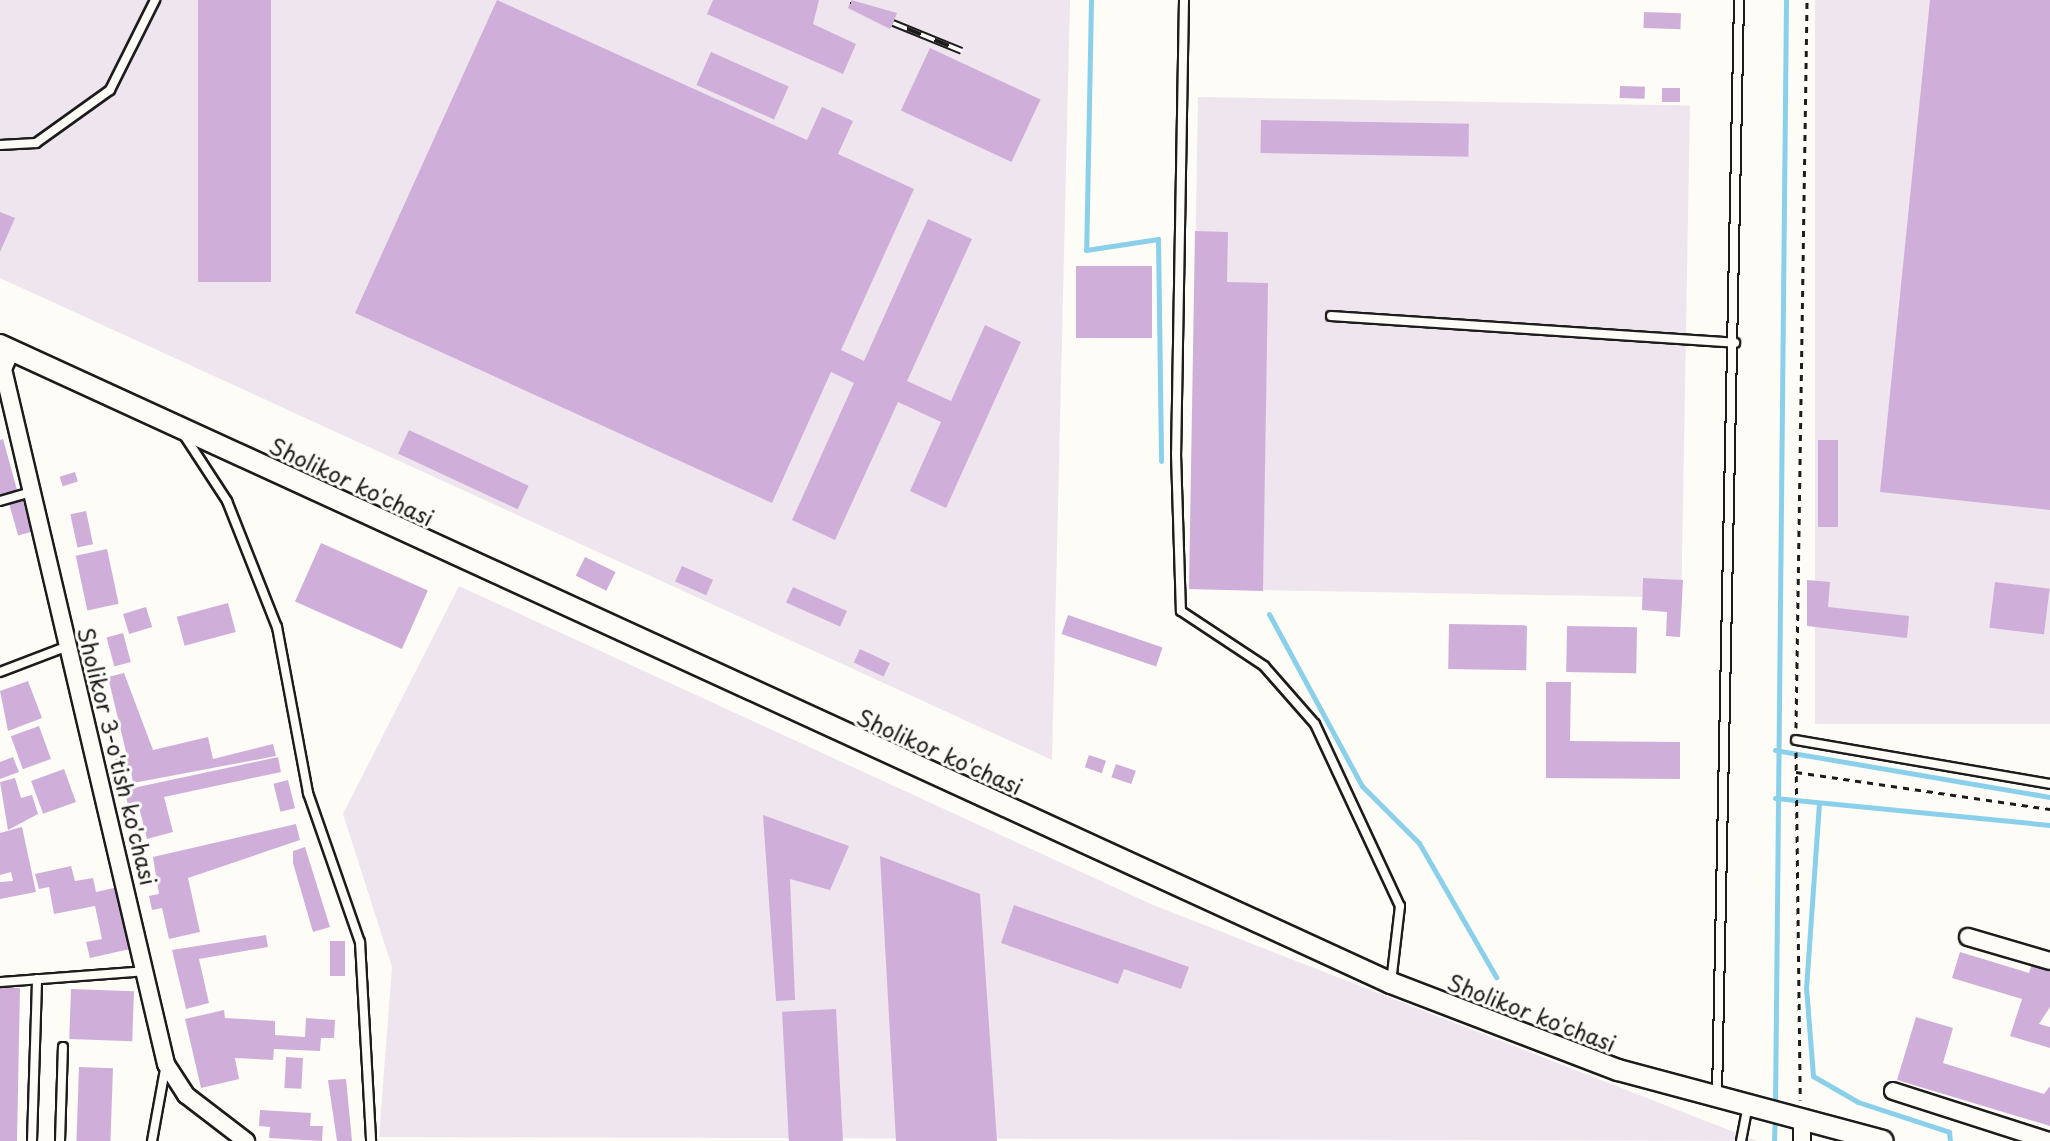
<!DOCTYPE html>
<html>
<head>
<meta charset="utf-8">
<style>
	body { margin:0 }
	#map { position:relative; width:2050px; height:1141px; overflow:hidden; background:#fdfcf7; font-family:"Playpen Sans",sans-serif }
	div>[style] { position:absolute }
	.built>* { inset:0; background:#efe5ee; transform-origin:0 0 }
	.stream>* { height:5px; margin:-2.5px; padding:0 2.5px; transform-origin:2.5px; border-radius:2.5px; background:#8ad0eb }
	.building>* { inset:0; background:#cfafda; transform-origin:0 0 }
	.path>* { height:3px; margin-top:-1.5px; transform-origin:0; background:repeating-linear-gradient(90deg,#1c1c1c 0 6px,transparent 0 12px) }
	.roads { filter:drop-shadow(2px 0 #1c1c1c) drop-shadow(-2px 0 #1c1c1c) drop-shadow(0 2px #1c1c1c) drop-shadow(0 -2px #1c1c1c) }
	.service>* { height:8px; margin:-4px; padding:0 4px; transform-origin:4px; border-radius:4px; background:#fdfcf7 }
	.minor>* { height:16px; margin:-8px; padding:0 8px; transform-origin:8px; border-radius:8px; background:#fdfcf7 }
	.tertiary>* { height:20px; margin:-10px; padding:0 10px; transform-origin:10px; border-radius:10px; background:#fdfcf7 }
	.rail>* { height:8px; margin-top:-4px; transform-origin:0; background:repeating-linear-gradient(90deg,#fdfcf7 0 15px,#1c1c1c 0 30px); box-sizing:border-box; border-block:2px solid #1c1c1c }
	span { translate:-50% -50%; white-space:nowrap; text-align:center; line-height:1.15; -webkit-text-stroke:6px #fdfcf7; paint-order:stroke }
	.street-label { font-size:22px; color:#1c1c1c }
</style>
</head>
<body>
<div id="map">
	<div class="built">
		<i style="clip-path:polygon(0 0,1070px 0,1052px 760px,0 278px)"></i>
		<i style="left:1815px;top:0;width:235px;height:724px"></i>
		<i style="left:1198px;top:97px;width:492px;height:492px;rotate:1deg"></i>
		<i style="clip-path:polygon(459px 586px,1153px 905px,1757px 1141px,379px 1137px,392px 967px,343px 814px)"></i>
	</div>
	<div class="stream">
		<i style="left:1091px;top:0;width:250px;rotate:91.1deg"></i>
		<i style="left:1086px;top:250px;width:73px;rotate:-8.7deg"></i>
		<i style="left:1158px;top:239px;width:222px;rotate:89.2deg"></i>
		<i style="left:1269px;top:614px;width:196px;rotate:61.6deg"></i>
		<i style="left:1362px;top:786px;width:81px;rotate:45deg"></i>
		<i style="left:1419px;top:843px;width:155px;rotate:60.1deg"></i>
		<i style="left:1775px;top:750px;width:279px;rotate:9.7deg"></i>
		<i style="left:1775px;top:798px;width:276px;rotate:5.6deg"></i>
		<i style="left:1819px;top:803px;width:184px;rotate:94deg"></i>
		<i style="left:1806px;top:987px;width:89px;rotate:85.5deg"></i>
		<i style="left:1813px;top:1076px;width:52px;rotate:30deg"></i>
		<i style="left:1858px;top:1102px;width:96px;rotate:18.2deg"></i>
		<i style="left:1949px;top:1132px;width:9px;rotate:84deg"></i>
		<i style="left:1775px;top:1107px;width:1107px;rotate:-89.43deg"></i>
		<i style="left:1774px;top:1141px;width:24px;rotate:-88deg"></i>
	</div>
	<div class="building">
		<i style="left:198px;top:0;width:73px;height:282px"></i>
		<i style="clip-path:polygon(497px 0,807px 140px,822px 107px,853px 121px,838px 154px,914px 189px,841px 350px,864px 361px,928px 219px,972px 239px,907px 381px,951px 401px,985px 325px,1021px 342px,946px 508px,910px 491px,941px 422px,898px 402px,835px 540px,792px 520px,854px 383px,831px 372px,772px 503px,355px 313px)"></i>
		<i style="clip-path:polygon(713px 0,819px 0,813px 24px,856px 44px,843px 74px,707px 14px)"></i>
		<i style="clip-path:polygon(851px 0,897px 13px,890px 29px,848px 8px)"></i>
		<i style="clip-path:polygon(1930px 0,2050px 0,2050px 510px,1880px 492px)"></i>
		<i style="left:1644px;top:12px;width:37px;height:16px;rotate:2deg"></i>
		<i style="left:930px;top:48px;width:122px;height:69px;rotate:25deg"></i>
		<i style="left:711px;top:52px;width:85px;height:36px;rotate:24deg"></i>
		<i style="left:1620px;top:86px;width:25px;height:12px;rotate:2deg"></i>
		<i style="left:1662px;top:88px;width:18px;height:14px"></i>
		<i style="left:1261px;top:120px;width:208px;height:33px;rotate:1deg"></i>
		<i style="clip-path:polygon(0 212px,15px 218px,0 252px)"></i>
		<i style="clip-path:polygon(1195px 231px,1228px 232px,1227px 282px,1268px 283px,1263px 591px,1189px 589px)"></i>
		<i style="left:1076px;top:266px;width:76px;height:72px"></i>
		<i style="left:409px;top:430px;width:132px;height:26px;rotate:25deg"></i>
		<i style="clip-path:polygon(3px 439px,17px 490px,0 495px,0 440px)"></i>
		<i style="left:1818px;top:440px;width:20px;height:87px"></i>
		<i style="left:75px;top:472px;width:10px;height:16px;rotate:73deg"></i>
		<i style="left:22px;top:498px;width:35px;height:14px;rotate:74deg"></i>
		<i style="left:86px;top:511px;width:34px;height:16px;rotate:78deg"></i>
		<i style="left:321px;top:543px;width:117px;height:64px;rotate:24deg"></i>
		<i style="left:107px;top:549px;width:56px;height:32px;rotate:78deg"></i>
		<i style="left:585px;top:557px;width:34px;height:21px;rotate:26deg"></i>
		<i style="left:682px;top:566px;width:34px;height:17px;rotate:24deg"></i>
		<i style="clip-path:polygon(1643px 578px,1683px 580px,1680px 637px,1666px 636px,1667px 612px,1642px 610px)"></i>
		<i style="clip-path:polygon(1807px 580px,1830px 582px,1828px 607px,1909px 616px,1907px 638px,1807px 626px)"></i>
		<i style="left:1995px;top:582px;width:55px;height:46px;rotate:7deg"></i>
		<i style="left:793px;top:587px;width:59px;height:17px;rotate:24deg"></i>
		<i style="left:228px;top:603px;width:30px;height:53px;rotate:75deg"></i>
		<i style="left:146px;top:607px;width:21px;height:24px;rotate:73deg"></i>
		<i style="left:1068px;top:615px;width:100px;height:20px;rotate:19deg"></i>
		<i style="left:1449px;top:624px;width:78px;height:45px;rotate:1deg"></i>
		<i style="left:1567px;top:626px;width:70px;height:46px;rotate:1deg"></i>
		<i style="left:123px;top:633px;width:30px;height:17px;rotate:75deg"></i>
		<i style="left:860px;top:649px;width:33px;height:15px;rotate:25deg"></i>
		<i style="clip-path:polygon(124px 673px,153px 750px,208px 737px,213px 759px,273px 744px,276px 756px,133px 783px,131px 771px,119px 774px,115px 759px,127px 756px,108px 677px)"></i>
		<i style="clip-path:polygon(28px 681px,42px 718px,8px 731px,0 691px)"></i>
		<i style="clip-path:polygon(1546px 682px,1571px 682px,1570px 741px,1680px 742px,1680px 779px,1546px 778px)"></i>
		<i style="left:39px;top:726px;width:35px;height:30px;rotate:70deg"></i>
		<i style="left:1089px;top:755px;width:18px;height:13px;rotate:19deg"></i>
		<i style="clip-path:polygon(13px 757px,19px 772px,0 779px,0 762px)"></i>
		<i style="clip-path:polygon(278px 757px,281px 772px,164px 797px,173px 832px,147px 839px,138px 803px,128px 805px,124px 790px)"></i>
		<i style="left:1116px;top:764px;width:21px;height:14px;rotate:19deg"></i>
		<i style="left:64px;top:769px;width:35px;height:35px;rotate:70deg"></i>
		<i style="clip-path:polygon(15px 778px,21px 798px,32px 795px,38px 814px,8px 830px,0 782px)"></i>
		<i style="left:288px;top:780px;width:29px;height:15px;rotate:76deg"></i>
		<i style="clip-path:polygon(763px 815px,849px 846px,830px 890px,790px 879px,795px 1000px,776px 1001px)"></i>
		<i style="clip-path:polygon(296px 824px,300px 840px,188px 878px,200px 932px,169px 939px,162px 908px,152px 910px,149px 896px,159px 894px,153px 857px)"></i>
		<i style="clip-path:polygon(22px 827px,36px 892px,0 899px,0 882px,13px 881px,11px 872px,0 875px,0 833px)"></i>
		<i style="clip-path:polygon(305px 847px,330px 927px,313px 932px,293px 863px,293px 851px)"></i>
		<i style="clip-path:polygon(880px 856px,980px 894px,997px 1141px,896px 1141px)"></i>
		<i style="clip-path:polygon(71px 866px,75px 881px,93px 878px,96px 892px,118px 887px,130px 949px,90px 958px,86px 942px,102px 939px,95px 906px,54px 914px,49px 887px,39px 889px,35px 874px)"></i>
		<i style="clip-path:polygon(1014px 905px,1189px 967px,1181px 989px,1124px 969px,1118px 984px,1001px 943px)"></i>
		<i style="clip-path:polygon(266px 935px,268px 947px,199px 959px,209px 1003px,186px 1009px,172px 950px)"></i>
		<i style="left:330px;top:941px;width:15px;height:35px"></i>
		<i style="clip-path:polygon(1960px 952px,2029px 973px,2032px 963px,2050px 968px,2050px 1007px,2039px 1024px,2050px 1027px,2050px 1048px,2010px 1036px,2022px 999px,1952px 978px)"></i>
		<i style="clip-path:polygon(0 988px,20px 988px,17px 1141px,0 1141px)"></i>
		<i style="left:71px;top:989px;width:63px;height:50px;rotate:2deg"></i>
		<i style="left:836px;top:1009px;width:132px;height:54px;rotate:87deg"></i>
		<i style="clip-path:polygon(224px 1010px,225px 1018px,275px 1021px,275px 1035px,305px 1037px,306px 1018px,335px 1020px,334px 1038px,321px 1038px,320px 1051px,274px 1049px,273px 1060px,235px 1058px,239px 1079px,201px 1088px,185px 1019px)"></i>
		<i style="clip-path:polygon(1916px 1017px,1953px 1028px,1943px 1063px,2044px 1094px,2050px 1086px,2050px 1126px,1897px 1080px)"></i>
		<i style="left:286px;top:1057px;width:17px;height:31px;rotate:3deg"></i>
		<i style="left:79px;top:1067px;width:34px;height:74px;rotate:2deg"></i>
		<i style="clip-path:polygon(346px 1079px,352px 1141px,337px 1141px,328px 1080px)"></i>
		<i style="clip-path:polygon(260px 1110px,311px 1113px,310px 1126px,323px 1126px,322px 1141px,269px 1138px,270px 1127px,259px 1126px)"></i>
	</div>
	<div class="path">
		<i style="left:1796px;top:728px;width:728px;rotate:-89.13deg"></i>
		<i style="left:1796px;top:752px;width:348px;rotate:89.3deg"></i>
		<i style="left:1796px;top:772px;width:257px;rotate:8.3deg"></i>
	</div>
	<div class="roads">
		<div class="service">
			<i style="left:1184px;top:0;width:454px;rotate:91deg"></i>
			<i style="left:1176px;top:454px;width:157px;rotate:88.2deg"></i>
			<i style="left:1181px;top:611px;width:100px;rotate:33.5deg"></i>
			<i style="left:1264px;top:666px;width:77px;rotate:48.7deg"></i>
			<i style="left:1315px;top:724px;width:201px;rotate:65deg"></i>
			<i style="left:1400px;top:906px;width:78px;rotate:96.7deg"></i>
			<i style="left:0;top:145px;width:36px;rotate:-3deg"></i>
			<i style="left:36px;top:143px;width:91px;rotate:-35.6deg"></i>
			<i style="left:110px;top:90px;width:101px;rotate:-63.4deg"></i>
			<i style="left:1331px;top:316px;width:405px;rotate:3.8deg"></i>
			<i style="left:184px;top:435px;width:79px;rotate:56.9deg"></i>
			<i style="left:227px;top:501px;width:136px;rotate:68.4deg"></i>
			<i style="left:277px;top:627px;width:169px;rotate:79.4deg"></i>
			<i style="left:308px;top:793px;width:158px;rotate:70.8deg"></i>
			<i style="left:360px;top:942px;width:199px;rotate:86.8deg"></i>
			<i style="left:0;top:501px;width:32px;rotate:-16deg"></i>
			<i style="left:0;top:672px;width:73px;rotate:-20.9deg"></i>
			<i style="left:1796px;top:740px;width:258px;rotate:9.8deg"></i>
			<i style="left:0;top:982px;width:147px;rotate:-4.3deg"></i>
			<i style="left:1717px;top:1096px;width:1096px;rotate:-88.85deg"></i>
			<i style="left:32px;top:1141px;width:162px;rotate:-88.2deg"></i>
			<i style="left:60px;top:1141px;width:94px;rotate:-88.2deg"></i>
			<i style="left:152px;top:1141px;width:78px;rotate:-79.7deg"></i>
			<i style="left:1741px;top:1141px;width:33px;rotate:-79deg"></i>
		</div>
		<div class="minor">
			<i style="left:11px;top:351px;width:20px;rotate:114deg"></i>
			<i style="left:3px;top:369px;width:714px;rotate:76.8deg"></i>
			<i style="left:166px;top:1064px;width:37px;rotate:57deg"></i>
			<i style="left:186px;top:1095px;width:76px;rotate:37.5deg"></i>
			<i style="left:1968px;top:937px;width:85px;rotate:16.3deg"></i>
			<i style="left:1893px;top:1091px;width:164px;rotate:17.8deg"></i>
			<i style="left:1802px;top:1141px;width:20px;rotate:-90deg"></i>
		</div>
		<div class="tertiary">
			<i style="left:0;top:345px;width:1530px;rotate:24.64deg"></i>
			<i style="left:1391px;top:983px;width:243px;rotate:21deg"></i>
			<i style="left:1618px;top:1070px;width:274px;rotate:15deg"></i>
		</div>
	</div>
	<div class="rail">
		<i style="left:850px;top:0;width:1px"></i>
		<i style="left:893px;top:23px;width:74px;rotate:22.1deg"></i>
	</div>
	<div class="street-label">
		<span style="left:352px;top:481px;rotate:25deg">Sholikor ko'chasi</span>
		<span style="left:940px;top:751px;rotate:24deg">Sholikor ko'chasi</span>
		<span style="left:118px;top:756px;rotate:76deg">Sholikor 3-o'tish ko'chasi</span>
		<span style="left:1532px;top:1012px;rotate:21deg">Sholikor ko'chasi</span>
	</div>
</div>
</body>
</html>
